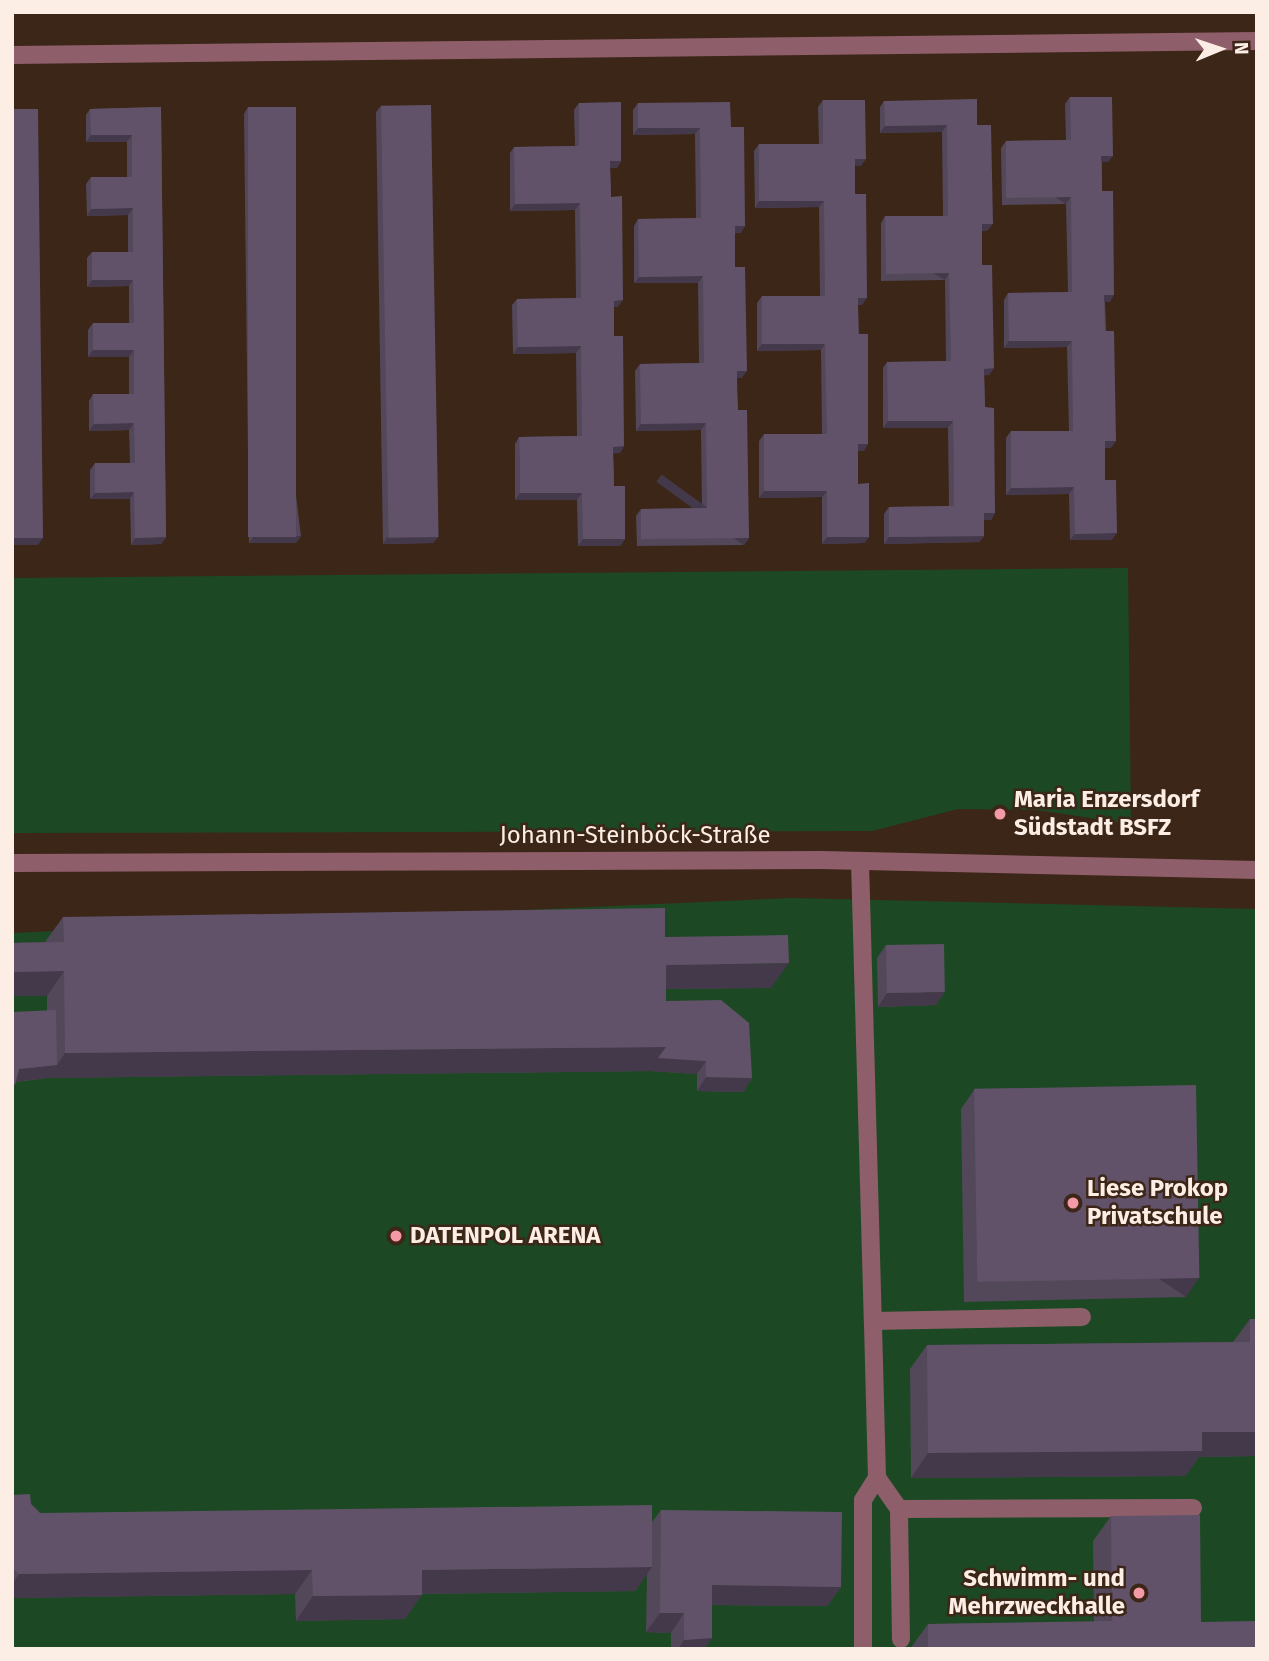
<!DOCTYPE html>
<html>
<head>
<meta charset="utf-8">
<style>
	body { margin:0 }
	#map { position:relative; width:1269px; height:1661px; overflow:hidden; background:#3c2618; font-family:"Fira Sans",sans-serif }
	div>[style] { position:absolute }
	.green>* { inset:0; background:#1c4923 }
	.service>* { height:18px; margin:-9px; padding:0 9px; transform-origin:9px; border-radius:9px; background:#8f5e6b }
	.minor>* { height:18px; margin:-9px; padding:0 9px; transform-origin:9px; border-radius:9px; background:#8f5e6b }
	.tertiary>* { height:18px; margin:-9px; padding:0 9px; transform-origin:9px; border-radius:9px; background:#8f5e6b }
	.wall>* { inset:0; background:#53475a }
	.shaded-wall>* { inset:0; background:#44394a; transform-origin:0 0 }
	.building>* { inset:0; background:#615269; transform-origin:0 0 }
	.dots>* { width:19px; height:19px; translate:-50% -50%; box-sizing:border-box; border:4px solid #3c2618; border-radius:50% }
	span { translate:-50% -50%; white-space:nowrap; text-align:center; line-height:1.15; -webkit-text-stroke:5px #3c2618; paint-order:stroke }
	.poi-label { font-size:24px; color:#fdeee5; font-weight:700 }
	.left { translate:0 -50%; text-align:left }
	.right { translate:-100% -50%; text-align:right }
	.street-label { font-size:24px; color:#fdeee5 }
	.frame { position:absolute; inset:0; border:14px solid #fdeee5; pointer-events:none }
	.north { position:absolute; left:1185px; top:14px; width:70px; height:70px; -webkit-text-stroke:5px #3c2618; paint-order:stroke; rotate:88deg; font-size:19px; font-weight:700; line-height:28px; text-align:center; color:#fdeee5 }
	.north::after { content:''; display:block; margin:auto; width:24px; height:32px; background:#fdeee5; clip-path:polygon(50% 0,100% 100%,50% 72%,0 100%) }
</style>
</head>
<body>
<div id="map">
	<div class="green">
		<i style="clip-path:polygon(1128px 568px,1131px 824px,1037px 810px,958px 809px,872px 831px,12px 833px,12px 578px)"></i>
		<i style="clip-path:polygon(791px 898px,1257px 909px,1257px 1649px,12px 1649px,12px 933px)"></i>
	</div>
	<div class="service">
		<i style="left:899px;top:1509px;width:294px;rotate:-0.2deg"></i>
		<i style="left:901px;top:1639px;width:130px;rotate:-90.9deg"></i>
		<i style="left:899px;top:1509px;width:38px;rotate:-125deg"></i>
		<i style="left:877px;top:1478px;width:157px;rotate:-91.5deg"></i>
		<i style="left:873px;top:1321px;width:209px;rotate:-1.1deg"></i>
		<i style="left:863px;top:1649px;width:149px;rotate:-90deg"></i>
		<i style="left:863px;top:1500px;width:26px;rotate:-58deg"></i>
	</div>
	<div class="minor">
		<i style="left:12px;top:55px;width:1245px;rotate:-0.64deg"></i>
		<i style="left:860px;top:862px;width:459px;rotate:88.4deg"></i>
	</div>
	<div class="tertiary">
		<i style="left:12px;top:863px;width:809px;rotate:-0.21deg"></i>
		<i style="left:821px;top:860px;width:436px;rotate:1.3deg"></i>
	</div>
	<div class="wall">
		<i style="clip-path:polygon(1070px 97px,1108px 162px,1102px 162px,1102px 191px,1110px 302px,1105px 302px,1111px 448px,1105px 448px,1105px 480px,1112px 540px,1070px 540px,1069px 494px,1006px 495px,1006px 438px,1011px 431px,1069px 431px,1067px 347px,1004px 348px,1004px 300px,1008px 293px,1068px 292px,1066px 204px,1002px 205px,1001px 148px,1006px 141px,1066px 140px,1065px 104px)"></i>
		<i style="clip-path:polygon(823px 100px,861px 166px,855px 165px,855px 194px,862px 305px,858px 305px,864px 451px,858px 451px,858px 484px,869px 537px,864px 543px,822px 544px,822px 497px,759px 498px,759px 441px,764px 434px,822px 434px,821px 350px,757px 351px,757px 303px,762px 296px,820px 296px,819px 207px,755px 208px,754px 151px,759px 144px,819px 144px,818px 107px)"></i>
		<i style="clip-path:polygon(884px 101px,977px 125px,988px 230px,982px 231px,982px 265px,994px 368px,989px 375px,984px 375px,985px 407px,995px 513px,991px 520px,984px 520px,984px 536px,979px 542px,884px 544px,884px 514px,889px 507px,949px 506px,948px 428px,883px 428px,883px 368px,887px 362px,946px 361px,945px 280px,881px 281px,881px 223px,885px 216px,943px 216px,942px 132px,880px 133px,880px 107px)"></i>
		<i style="clip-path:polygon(579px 103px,621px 161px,617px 168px,610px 168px,611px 197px,618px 307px,614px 307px,614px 336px,624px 446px,620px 453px,613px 453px,614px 486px,625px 539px,620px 546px,578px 546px,577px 500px,515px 500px,515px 444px,519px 437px,577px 436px,576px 353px,513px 354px,512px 305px,517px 299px,576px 298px,575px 210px,510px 211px,510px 153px,514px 147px,575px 146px,574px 110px)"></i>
		<i style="clip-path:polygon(638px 103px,731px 127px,741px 233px,735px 233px,735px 267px,742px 378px,737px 378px,738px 410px,749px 538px,744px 545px,637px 546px,636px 516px,641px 509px,702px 508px,701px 430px,636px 431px,635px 371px,640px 364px,699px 363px,698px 283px,634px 283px,634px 226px,638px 219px,696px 218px,695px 134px,633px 135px,633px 110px)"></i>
		<i style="clip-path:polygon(381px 106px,438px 537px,433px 543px,383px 544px,376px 112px)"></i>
		<i style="clip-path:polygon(161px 107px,166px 537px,161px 544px,131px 545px,130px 499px,90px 499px,90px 470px,95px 463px,130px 463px,129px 430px,89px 431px,89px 401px,93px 394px,129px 394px,129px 357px,88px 357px,88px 330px,93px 323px,129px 323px,129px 286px,87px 287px,87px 258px,92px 252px,128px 252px,128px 215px,87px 216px,86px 184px,91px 177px,127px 177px,127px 142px,86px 142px,86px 115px,90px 109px)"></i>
		<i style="clip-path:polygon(248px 107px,301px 536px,296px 543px,249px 543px,244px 114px)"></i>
		<i style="clip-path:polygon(63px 917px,665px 937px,771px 988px,666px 989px,666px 1001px,752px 1078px,743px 1092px,697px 1091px,697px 1074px,649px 1071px,48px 1078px,16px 1082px,12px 1089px,47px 1010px,47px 996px,12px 996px,12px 943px,45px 942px)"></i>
		<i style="clip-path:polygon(886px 945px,936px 1005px,878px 1007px,877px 958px)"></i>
		<i style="clip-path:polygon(974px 1090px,1186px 1297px,964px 1302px,961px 1109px)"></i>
		<i style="clip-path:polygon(1250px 1319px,1257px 1456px,1199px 1457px,1185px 1476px,911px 1478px,910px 1369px,927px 1345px,1233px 1342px)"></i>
		<i style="clip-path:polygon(12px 1495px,31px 1504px,40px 1513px,652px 1522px,661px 1510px,841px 1587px,827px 1606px,712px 1605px,712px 1638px,704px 1649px,671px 1649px,671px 1633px,646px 1632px,647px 1574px,635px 1591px,422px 1594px,405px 1619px,296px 1621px,295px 1594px,12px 1598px)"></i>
		<i style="clip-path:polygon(1111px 1516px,1201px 1622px,1257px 1649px,910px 1649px,928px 1624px,1094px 1622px,1093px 1541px)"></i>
	</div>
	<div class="shaded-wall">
		<i style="clip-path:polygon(947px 125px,942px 132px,880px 133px,885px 126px)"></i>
		<i style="clip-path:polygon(638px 128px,700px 128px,695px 134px,633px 135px)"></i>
		<i style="clip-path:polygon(91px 135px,132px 135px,127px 142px,86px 142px)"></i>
		<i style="clip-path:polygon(1101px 156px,1113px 156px,1108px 162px,1097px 162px)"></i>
		<i style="clip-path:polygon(855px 159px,866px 159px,861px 166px,850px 165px)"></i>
		<i style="clip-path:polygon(610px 161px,621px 161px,617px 168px,605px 168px)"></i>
		<i style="left:1071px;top:197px;width:9px;height:65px;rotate:126deg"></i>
		<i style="clip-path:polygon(759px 201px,824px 201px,819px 207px,755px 208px)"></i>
		<i style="clip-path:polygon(580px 203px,575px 210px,510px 211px,515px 204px)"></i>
		<i style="clip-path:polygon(133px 208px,128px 215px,87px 216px,91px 209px)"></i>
		<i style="clip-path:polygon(982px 224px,993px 224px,988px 230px,977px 231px)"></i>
		<i style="clip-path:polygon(735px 226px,745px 226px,741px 233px,731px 233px)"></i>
		<i style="left:949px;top:273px;width:8px;height:63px;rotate:120deg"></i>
		<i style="clip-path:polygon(703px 276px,698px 283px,634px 283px,639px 277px)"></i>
		<i style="clip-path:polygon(92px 280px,133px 280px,129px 286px,87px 287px)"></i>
		<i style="clip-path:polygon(1104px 295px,1114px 295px,1110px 302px,1100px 302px)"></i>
		<i style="clip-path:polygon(858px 298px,867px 298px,862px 305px,853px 305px)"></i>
		<i style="clip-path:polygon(623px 300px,618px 307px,609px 307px,614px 301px)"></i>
		<i style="clip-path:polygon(1009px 341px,1072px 341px,1067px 347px,1004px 348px)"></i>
		<i style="clip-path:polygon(762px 344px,825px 344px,821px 350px,757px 351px)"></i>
		<i style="clip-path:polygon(581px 346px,576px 353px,513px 354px,518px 347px)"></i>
		<i style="clip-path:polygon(93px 350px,134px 350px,129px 357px,88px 357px)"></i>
		<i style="clip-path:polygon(994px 368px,989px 375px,979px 376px,984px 369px)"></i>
		<i style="clip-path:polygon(737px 371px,747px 371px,742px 378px,732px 378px)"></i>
		<i style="clip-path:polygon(888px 421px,953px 421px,948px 428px,883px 428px)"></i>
		<i style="clip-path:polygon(134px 423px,129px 430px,89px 431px,94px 424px)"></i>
		<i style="clip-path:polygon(706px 423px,701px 430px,636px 431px,641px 424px)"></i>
		<i style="clip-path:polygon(1105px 441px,1116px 441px,1111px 448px,1100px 448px)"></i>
		<i style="clip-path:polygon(858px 444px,868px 444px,864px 451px,853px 451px)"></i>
		<i style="clip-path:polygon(624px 446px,620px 453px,608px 454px,613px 447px)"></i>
		<i style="clip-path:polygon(1074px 487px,1069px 494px,1006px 495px,1011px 488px)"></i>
		<i style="clip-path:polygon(764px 491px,827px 491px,822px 497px,759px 498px)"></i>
		<i style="clip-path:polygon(134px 492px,130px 499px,90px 499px,95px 493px)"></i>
		<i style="clip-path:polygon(520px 493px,582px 493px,577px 500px,515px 500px)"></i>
		<i style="clip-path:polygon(984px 513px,995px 513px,991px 520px,979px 520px)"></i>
		<i style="clip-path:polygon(1117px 533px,1112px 540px,1070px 540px,1075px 534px)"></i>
		<i style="clip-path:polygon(301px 536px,296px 543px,249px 543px,253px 537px)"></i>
		<i style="clip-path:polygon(984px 536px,979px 542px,884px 544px,889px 537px)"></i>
		<i style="clip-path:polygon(166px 537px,161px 544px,131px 545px,135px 538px)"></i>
		<i style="clip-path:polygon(387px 537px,438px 537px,433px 543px,383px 544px)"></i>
		<i style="clip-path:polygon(827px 537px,869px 537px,864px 543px,822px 544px)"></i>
		<i style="clip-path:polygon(12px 538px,43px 538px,38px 545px,12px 545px)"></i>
		<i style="left:749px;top:538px;width:9px;height:108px;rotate:126deg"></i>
		<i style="clip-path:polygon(583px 539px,625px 539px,620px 546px,578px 546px)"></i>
		<i style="clip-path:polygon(789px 963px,771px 988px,648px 989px,666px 965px)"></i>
		<i style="clip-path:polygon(64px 971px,47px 996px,12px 996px,12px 972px)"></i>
		<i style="clip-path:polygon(945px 992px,936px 1005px,878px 1007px,887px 993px)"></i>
		<i style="clip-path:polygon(666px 1047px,649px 1071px,48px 1078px,12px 1082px,19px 1069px,57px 1065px,65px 1053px)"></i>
		<i style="clip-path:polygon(658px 1058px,706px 1061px,697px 1074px,649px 1071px)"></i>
		<i style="clip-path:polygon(706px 1077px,752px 1078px,743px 1092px,697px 1091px)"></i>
		<i style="left:1199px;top:1278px;width:23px;height:221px;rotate:124deg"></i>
		<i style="clip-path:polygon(1202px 1432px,1257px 1432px,1257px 1456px,1199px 1457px,1185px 1476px,911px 1478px,928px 1453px)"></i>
		<i style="clip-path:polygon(652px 1567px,635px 1591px,404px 1594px,422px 1570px)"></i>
		<i style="clip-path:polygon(312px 1570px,295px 1594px,12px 1598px,12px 1584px,19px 1574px)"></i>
		<i style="clip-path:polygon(712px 1585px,841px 1587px,827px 1606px,698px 1605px)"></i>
		<i style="clip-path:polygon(422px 1595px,405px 1619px,296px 1621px,313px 1596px)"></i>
		<i style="clip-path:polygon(660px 1613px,684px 1613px,671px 1633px,646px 1632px)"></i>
		<i style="clip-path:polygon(712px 1638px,704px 1649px,678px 1649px,684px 1640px)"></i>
	</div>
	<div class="building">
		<i style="clip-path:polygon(1070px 97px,1112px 97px,1113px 156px,1101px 156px,1102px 191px,1113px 191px,1114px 295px,1104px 295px,1105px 331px,1114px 331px,1116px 441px,1105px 441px,1105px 480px,1116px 480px,1117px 533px,1075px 534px,1074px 487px,1011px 488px,1011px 431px,1073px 431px,1072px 341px,1009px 341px,1008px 293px,1072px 292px,1071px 197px,1006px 198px,1006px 141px,1071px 140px)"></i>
		<i style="clip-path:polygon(977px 99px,977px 125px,991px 125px,993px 224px,982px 224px,982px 265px,992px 265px,994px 368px,984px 369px,985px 407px,994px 408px,995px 513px,984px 513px,984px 536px,889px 537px,889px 507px,954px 506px,954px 463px,953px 421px,888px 421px,887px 362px,951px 361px,949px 273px,886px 274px,885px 216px,948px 216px,947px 125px,885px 126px,884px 101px)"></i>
		<i style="clip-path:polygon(823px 100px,865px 100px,866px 159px,855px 159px,855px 194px,866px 194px,867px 298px,858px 298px,858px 334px,868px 334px,868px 444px,858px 444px,858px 484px,869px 483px,869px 537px,827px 537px,827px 491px,764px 491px,764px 434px,827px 434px,825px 344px,762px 344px,762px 296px,825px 296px,824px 201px,759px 201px,759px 144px,823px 144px)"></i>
		<i style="clip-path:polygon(621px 102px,621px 161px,610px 161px,611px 197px,622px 196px,623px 300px,614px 301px,614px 336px,623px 336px,624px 446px,613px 447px,614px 486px,625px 486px,625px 539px,583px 539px,582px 493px,520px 493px,520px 464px,519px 437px,582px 436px,581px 346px,518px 347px,517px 320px,517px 299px,581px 298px,580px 203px,515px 204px,514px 147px,579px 146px,579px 103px)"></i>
		<i style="clip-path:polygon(730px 102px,731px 127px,744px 127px,745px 226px,735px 226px,735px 267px,745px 267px,747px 371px,737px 371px,737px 392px,738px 410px,747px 410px,749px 538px,641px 539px,641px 509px,707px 508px,706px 423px,641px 424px,640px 364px,704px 363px,703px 276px,639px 277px,638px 219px,701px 218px,700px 128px,638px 128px,638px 103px)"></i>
		<i style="left:431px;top:105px;width:432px;height:50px;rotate:89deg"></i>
		<i style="clip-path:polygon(161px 107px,166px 537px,135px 538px,134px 492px,95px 493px,95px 463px,135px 463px,134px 423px,94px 424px,93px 394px,134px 394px,134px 350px,93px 350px,93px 323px,134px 323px,133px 280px,92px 280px,92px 252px,133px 252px,133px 208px,91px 209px,91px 177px,132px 177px,132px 135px,91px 135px,90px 109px)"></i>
		<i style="left:248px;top:107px;width:48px;height:430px"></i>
		<i style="clip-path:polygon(12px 109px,38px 109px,43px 538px,12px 538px)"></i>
		<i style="clip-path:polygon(665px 908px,665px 937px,788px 935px,789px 963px,666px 965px,666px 1047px,65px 1053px,64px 971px,12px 972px,12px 943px,64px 942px,63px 917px)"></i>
		<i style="left:944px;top:944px;width:48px;height:58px;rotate:89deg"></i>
		<i style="clip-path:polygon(721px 1000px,749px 1023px,752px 1078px,706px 1077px,706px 1061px,658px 1058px,666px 1047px,666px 1001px)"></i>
		<i style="clip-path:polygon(56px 1010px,57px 1065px,19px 1069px,15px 1085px,12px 1085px,12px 1012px)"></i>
		<i style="left:1196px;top:1085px;width:193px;height:222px;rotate:89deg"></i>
		<i style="clip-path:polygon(1250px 1319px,1257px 1319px,1257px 1432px,1202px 1432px,1202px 1451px,928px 1453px,927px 1345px,1250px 1342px)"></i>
		<i style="clip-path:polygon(30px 1494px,31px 1504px,40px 1513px,652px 1505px,652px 1567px,422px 1570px,422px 1595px,313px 1596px,312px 1570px,19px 1574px,12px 1568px,12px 1495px)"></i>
		<i style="clip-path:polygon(661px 1510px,842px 1512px,841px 1587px,712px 1585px,712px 1638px,684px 1640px,684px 1613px,660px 1613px)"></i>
		<i style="clip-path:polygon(1200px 1515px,1201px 1622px,1257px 1621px,1257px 1649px,928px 1649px,928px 1624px,1112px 1621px,1111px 1516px)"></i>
	</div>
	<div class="dots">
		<i style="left:1000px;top:814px;background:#f49aa6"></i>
		<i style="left:1073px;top:1203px;background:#f49aa6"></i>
		<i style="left:396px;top:1236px;background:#f49aa6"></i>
		<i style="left:1139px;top:1593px;background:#f49aa6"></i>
	</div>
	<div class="poi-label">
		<span class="left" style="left:1014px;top:814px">Maria Enzersdorf<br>Südstadt BSFZ</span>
		<span class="left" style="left:1087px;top:1203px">Liese Prokop<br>Privatschule</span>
		<span class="left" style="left:410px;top:1236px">DATENPOL ARENA</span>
		<span class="right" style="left:1125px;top:1593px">Schwimm- und<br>Mehrzweckhalle</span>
	</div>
	<div class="street-label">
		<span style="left:635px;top:836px">Johann-Steinböck-Straße</span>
	</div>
	<div class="frame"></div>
	<div class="north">N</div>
</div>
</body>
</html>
